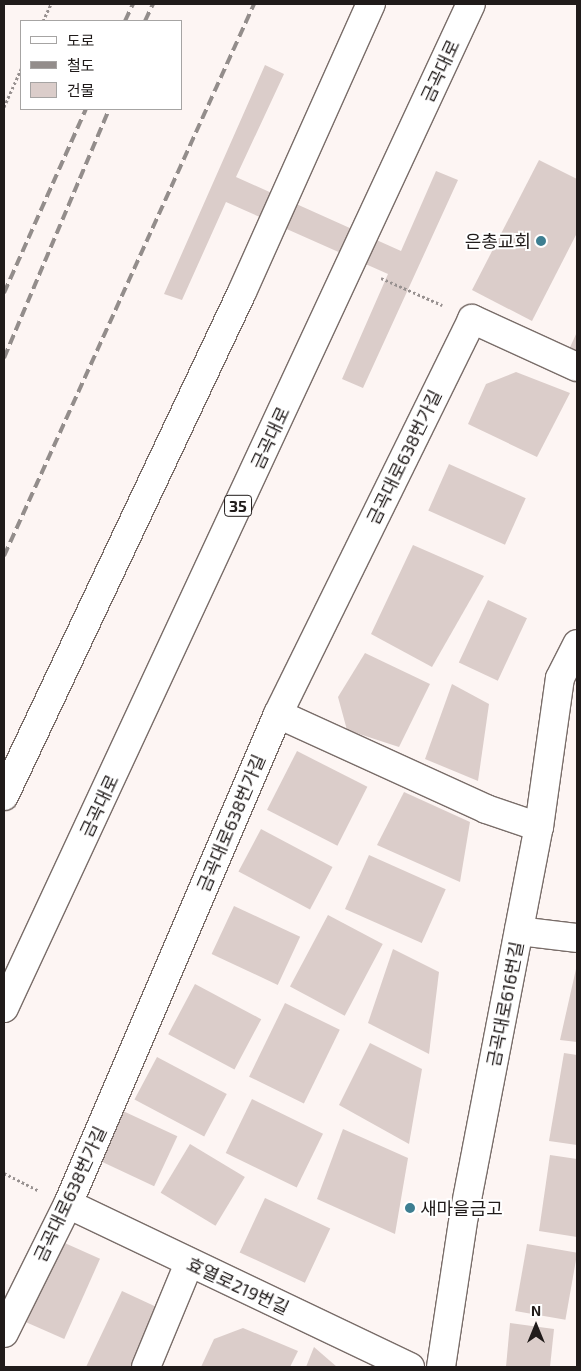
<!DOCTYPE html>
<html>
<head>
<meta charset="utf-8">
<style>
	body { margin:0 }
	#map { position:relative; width:581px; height:1371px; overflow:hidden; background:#fdf5f3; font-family:"Exo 2","Noto Sans KR",sans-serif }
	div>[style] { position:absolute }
	.building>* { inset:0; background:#dbcdca; transform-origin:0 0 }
	.path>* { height:3px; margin-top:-1.5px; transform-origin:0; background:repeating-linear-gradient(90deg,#989190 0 2.5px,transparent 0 5px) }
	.roads { filter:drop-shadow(1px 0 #796d69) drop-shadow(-1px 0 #796d69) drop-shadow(0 1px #796d69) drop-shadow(0 -1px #796d69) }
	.minor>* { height:28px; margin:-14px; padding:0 14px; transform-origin:14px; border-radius:14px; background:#fff }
	.major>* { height:28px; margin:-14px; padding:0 14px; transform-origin:14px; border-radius:14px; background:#fff }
	.rail>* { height:4px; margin-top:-2px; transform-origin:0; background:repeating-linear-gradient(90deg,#938d8b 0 10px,transparent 0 15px) }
	.dots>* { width:14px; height:14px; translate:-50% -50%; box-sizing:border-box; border:2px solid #fff; border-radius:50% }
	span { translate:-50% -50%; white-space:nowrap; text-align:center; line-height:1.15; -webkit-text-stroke:4px #fff; paint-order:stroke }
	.shield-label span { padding:1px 4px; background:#fff; border:1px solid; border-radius:4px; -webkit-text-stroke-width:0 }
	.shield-label { font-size:16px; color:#201b1a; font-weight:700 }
	.street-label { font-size:18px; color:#201b1a }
	.poi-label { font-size:18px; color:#201b1a }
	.right { translate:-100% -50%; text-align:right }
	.left { translate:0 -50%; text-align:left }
	.frame { position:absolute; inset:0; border:5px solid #201b1a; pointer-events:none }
	.legend { position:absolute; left:20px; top:20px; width:162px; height:90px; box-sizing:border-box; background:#fff; border:1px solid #a6a4a3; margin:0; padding:6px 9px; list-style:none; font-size:15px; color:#201b1a }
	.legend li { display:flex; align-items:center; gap:10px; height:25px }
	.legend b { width:25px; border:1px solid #a6a4a3 }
	.north { position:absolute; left:511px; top:1301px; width:50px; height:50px; -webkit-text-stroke:4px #fff; paint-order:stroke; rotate:0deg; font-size:14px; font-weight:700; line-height:20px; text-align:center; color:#201b1a }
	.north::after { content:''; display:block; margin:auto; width:18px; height:22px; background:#201b1a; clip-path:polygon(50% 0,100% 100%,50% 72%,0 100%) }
</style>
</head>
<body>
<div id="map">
	<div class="building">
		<i style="clip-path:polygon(265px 65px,284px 74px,236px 177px,401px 251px,436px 171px,458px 180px,363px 388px,342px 379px,388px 274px,226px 202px,182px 300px,164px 294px)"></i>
		<i style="clip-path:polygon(539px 160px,577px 179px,577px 233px,532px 321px,472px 290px)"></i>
		<i style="clip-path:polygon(577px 332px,577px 358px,567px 354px)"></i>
		<i style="clip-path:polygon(516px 372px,570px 393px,537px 457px,468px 424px,486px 384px)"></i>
		<i style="left:449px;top:464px;width:84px;height:51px;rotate:24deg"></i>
		<i style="clip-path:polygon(413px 545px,484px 576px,432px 667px,371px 634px)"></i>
		<i style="left:488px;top:600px;width:43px;height:69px;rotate:25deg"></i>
		<i style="clip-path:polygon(365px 653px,430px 684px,399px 747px,347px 730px,338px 697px)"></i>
		<i style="clip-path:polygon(452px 684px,489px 704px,478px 781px,425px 759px)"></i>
		<i style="left:297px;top:751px;width:79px;height:66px;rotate:27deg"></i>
		<i style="clip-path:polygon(404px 792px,470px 822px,460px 882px,377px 845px)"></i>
		<i style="left:261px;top:829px;width:81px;height:48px;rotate:28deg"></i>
		<i style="left:369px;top:855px;width:84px;height:59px;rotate:24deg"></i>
		<i style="left:234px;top:906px;width:73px;height:53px;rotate:25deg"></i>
		<i style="left:328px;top:915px;width:62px;height:81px;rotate:28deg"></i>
		<i style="clip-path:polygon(393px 949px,439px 972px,429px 1054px,368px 1023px)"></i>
		<i style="clip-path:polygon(576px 969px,577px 969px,577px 1042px,560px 1040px)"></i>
		<i style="left:195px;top:984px;width:75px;height:57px;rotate:28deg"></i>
		<i style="left:285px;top:1003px;width:61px;height:82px;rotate:26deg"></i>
		<i style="clip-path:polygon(370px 1043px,422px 1069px,409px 1144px,339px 1105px)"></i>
		<i style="clip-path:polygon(564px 1053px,577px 1055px,577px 1145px,549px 1141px)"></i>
		<i style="left:157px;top:1057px;width:79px;height:48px;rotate:28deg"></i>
		<i style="left:252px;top:1099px;width:79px;height:60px;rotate:26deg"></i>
		<i style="left:123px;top:1111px;width:60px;height:55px;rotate:25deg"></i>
		<i style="clip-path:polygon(343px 1129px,408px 1158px,395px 1234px,317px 1199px)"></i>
		<i style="left:190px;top:1144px;width:64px;height:57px;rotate:31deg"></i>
		<i style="clip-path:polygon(550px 1155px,577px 1159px,577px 1237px,539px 1231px)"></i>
		<i style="left:265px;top:1198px;width:72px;height:60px;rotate:25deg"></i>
		<i style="left:58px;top:1240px;width:46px;height:88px;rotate:24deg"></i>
		<i style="left:527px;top:1244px;width:51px;height:68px;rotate:10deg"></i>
		<i style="clip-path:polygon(122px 1291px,163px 1310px,136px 1367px,86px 1367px)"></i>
		<i style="clip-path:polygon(510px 1323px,554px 1329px,550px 1367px,506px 1367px)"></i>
		<i style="clip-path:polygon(243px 1328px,298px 1351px,290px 1367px,201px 1367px,214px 1339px)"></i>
		<i style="clip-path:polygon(314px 1347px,337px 1367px,306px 1367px)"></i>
	</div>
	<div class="path">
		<i style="left:43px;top:21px;width:19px;rotate:-65deg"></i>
		<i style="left:4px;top:107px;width:42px;rotate:-65.9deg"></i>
		<i style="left:381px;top:278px;width:67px;rotate:23.9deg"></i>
		<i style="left:4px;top:1173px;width:38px;rotate:27deg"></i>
	</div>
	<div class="roads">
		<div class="minor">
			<i style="left:278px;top:714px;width:229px;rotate:24.5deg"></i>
			<i style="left:486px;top:809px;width:56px;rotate:18.8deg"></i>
			<i style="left:519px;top:931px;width:58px;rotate:6.9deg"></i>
			<i style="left:68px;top:1204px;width:379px;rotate:25.5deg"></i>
			<i style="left:4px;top:1333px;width:144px;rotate:-63.6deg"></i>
			<i style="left:68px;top:1204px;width:533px;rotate:-66.8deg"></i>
			<i style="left:278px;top:714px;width:440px;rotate:-63.8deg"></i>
			<i style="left:472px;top:319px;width:115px;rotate:24.6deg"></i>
			<i style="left:146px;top:1367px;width:113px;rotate:-67.5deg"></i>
			<i style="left:441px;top:1367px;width:154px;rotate:-81.4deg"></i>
			<i style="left:464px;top:1215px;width:395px;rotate:-79.1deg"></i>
			<i style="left:539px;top:827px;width:150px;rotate:-82deg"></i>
			<i style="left:560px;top:678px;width:38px;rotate:-63deg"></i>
		</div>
		<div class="major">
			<i style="left:4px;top:796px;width:557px;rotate:-64.72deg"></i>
			<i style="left:242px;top:292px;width:316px;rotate:-65.9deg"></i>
			<i style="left:4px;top:1008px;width:1107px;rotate:-65.06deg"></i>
		</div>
	</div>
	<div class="rail">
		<i style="left:125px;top:21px;width:19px;rotate:-65deg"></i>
		<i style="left:145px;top:21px;width:19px;rotate:-65deg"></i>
		<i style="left:4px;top:293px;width:201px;rotate:-66deg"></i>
		<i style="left:4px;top:358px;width:270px;rotate:-67.1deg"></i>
		<i style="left:4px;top:556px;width:606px;rotate:-65.63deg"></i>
	</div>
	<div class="dots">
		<i style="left:541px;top:241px;background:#3d7e91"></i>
		<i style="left:410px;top:1208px;background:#3d7e91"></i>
	</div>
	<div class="shield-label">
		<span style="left:238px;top:506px">35</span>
	</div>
	<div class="street-label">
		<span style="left:440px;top:71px;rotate:-65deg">금곡대로</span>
		<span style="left:270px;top:438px;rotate:-65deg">금곡대로</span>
		<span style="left:404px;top:457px;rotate:-64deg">금곡대로638번가길</span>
		<span style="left:99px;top:806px;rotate:-65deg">금곡대로</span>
		<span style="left:231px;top:823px;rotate:-67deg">금곡대로638번가길</span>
		<span style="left:505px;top:1004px;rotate:-79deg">금곡대로616번길</span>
		<span style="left:70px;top:1194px;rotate:-65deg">금곡대로638번가길</span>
		<span style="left:238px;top:1286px;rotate:25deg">효열로219번길</span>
	</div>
	<div class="poi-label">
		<span class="right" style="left:531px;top:241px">은총교회</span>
		<span class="left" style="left:420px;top:1208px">새마을금고</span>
	</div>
	<div class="frame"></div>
	<ul class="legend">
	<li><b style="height:6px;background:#fff"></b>도로</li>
	<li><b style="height:6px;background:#938d8b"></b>철도</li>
	<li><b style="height:14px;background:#dbcdca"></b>건물</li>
	</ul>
	<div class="north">N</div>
</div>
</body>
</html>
